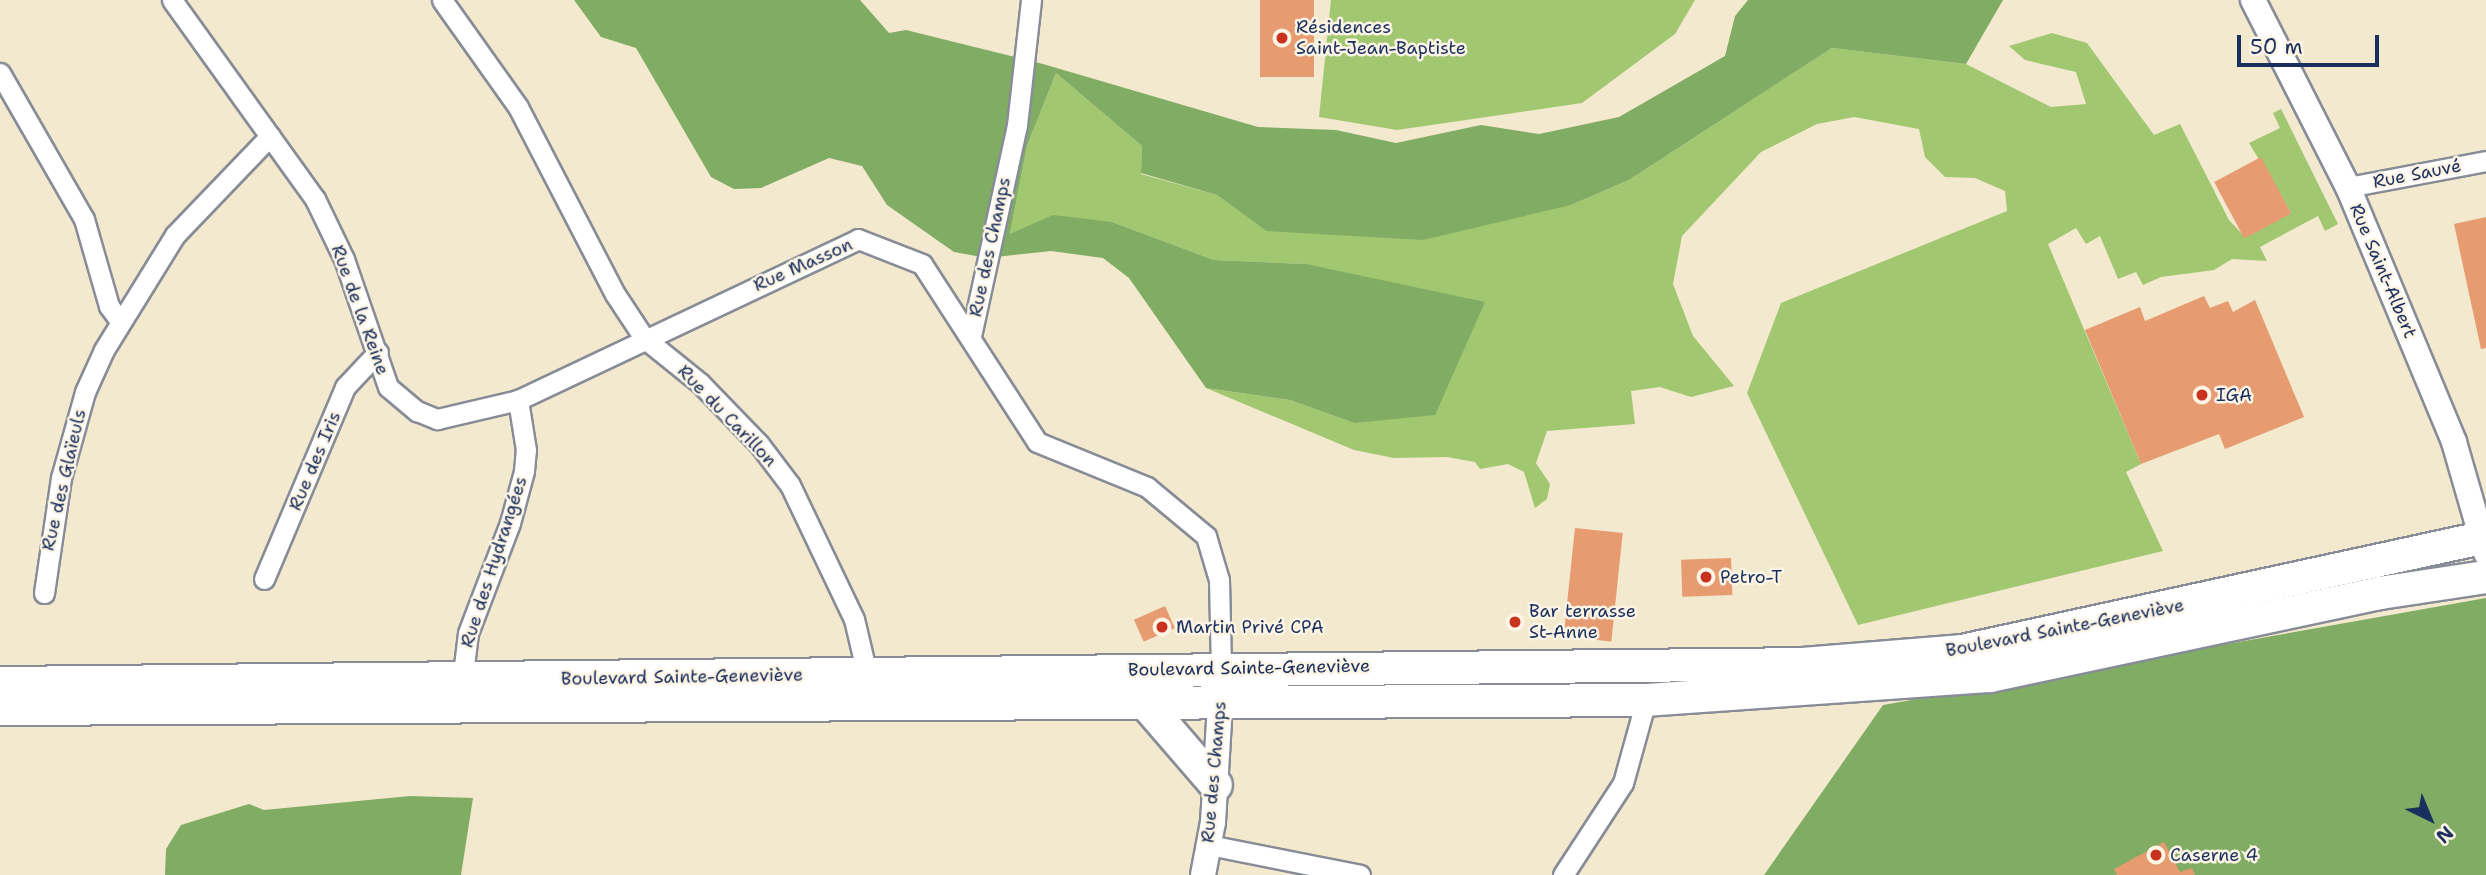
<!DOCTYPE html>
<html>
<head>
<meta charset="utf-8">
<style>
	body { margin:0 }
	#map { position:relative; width:2486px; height:875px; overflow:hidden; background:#f3e9ce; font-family:"Shantell Sans",sans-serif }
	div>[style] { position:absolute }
	.green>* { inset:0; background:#a2c771 }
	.forest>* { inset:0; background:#81ac63 }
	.building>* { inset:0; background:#e69b71; transform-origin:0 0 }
	.roads { filter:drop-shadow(2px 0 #878c96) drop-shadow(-2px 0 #878c96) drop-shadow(0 2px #878c96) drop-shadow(0 -2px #878c96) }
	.minor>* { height:19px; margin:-9.5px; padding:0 9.5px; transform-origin:9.5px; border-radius:9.5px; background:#fff }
	.tertiary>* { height:24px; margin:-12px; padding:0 12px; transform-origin:12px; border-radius:12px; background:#fff }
	.primary>* { height:32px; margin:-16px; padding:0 16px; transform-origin:16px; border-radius:16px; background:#fff }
	.dots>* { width:19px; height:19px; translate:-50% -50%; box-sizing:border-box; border:4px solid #fcf5e5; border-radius:50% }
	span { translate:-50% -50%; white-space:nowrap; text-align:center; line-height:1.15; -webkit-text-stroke:5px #fcf5e5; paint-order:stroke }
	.poi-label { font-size:18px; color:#1b2f5e }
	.left { translate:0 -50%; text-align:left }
	.street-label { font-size:18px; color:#1b2f5e }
	.north { position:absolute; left:2395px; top:784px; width:70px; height:70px; -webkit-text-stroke:5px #fcf5e5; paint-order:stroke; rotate:137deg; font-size:19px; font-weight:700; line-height:28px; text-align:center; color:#1b2f5e }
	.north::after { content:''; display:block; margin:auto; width:24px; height:32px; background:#1b2f5e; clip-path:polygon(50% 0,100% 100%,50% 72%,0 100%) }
	.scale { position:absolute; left:2237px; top:35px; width:142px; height:32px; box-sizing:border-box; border:4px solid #1b2f5e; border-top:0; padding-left:9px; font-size:21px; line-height:24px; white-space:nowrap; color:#1b2f5e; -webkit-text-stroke:5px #fcf5e5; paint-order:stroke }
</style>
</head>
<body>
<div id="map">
	<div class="green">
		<i style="clip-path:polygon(1331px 0,1695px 0,1675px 34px,1582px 103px,1397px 130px,1319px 117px)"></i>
		<i style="clip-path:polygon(2052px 33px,2087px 43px,2154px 135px,2180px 124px,2229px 220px,2245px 237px,2291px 213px,2249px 143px,2280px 128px,2273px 113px,2281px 109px,2338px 224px,2325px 231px,2318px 216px,2260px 247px,2267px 261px,2232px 259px,2214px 270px,2161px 277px,2143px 285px,2136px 272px,2118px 279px,2100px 236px,2086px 244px,2076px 228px,2048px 244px,2141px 464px,2126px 472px,2163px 551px,1858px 625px,1747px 393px,1781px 303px,2007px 211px,2005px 191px,1975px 178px,1945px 177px,1925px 157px,1919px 129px,1854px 117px,1817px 124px,1761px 152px,1682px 236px,1673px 284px,1693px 336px,1734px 386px,1691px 397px,1660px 387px,1631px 391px,1635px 424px,1547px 431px,1536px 463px,1550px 484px,1547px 499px,1535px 508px,1524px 472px,1508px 464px,1480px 469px,1475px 462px,1447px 457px,1394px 458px,1354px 450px,1206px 388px,1290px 400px,1354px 423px,1306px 264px,1214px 260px,1112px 222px,1010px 234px,1027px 146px,1056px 73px,1142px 146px,1141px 174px,1217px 195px,1266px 231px,1571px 205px,1629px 180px,1832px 48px,1966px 64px,2051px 107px,2086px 104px,2076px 72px,2025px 60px,2009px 46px)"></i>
	</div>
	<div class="forest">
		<i style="clip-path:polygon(574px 0,860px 0,889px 33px,906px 30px,1043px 64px,1258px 127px,1336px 130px,1396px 143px,1481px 125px,1539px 134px,1619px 117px,1725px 56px,1735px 16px,1748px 0,2003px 0,1966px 64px,1832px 48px,1629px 180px,1571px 205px,1423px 240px,1266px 231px,1217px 195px,1141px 173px,1142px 146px,1056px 73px,1027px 146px,1010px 234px,1053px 215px,1112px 222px,1214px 260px,1306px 264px,1485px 302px,1435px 415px,1354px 423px,1290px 400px,1206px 388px,1129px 278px,1103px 258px,1051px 251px,987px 258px,954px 252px,887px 205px,862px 166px,829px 158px,761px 188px,734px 189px,711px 177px,636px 48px,601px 37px)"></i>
		<i style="clip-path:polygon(2486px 598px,2486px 875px,1764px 875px,1883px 705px)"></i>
		<i style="clip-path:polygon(410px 796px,473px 798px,461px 875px,165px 875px,166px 849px,181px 825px,249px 804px,264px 810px)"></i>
	</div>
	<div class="building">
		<i style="left:1260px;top:0;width:54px;height:77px"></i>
		<i style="left:2261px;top:157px;width:64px;height:53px;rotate:62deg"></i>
		<i style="clip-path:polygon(2486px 217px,2486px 348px,2481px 349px,2454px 224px)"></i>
		<i style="clip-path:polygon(2204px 296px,2210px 308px,2228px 301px,2233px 312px,2255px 300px,2304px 417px,2225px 449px,2219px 434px,2141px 464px,2085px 330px,2140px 307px,2145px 321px)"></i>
		<i style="left:1575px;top:528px;width:48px;height:109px;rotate:6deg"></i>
		<i style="left:1731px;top:558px;width:37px;height:50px;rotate:88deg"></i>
		<i style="left:1165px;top:606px;width:24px;height:34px;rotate:66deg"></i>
		<i style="clip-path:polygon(2164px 842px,2180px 872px,2192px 868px,2195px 875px,2117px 875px,2114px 869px)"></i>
	</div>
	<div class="roads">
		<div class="minor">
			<i style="left:172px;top:0;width:245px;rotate:54.3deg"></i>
			<i style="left:315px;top:199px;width:67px;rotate:64.2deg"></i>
			<i style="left:344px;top:259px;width:135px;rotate:71deg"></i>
			<i style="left:388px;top:387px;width:38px;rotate:40deg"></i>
			<i style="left:417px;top:411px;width:22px;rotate:22deg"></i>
			<i style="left:437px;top:419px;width:83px;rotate:-13.2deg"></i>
			<i style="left:518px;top:400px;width:376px;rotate:-25.3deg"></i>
			<i style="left:858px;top:239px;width:69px;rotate:21.3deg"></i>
			<i style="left:922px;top:264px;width:212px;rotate:57.1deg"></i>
			<i style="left:1037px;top:442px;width:119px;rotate:22.2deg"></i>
			<i style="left:1147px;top:487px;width:77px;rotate:39.7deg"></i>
			<i style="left:1206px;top:536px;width:46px;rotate:73.5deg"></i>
			<i style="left:1219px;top:580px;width:88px;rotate:88.7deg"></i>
			<i style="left:442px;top:0;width:131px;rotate:54.6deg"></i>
			<i style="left:518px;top:107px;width:211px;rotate:62.6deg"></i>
			<i style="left:615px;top:294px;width:53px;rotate:56.6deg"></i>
			<i style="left:644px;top:338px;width:72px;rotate:38.8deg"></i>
			<i style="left:700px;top:383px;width:85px;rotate:46deg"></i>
			<i style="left:759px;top:444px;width:51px;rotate:52.9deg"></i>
			<i style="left:790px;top:485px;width:148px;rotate:64.5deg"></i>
			<i style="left:854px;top:619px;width:57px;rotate:76.7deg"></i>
			<i style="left:0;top:73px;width:168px;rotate:60.1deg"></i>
			<i style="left:84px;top:219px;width:91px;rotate:74deg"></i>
			<i style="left:109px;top:306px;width:17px;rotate:54deg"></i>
			<i style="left:2348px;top:187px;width:140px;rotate:-10.7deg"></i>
			<i style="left:971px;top:336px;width:216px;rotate:-77.7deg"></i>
			<i style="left:1017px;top:125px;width:126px;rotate:-83.6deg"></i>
			<i style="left:264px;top:579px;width:208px;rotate:-67.1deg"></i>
			<i style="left:345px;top:387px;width:48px;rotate:-46.7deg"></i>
			<i style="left:44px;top:593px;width:116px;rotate:-81.6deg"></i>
			<i style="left:61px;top:478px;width:89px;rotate:-74.4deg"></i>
			<i style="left:85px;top:392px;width:46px;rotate:-65.7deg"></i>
			<i style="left:104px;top:350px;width:135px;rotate:-58.3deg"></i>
			<i style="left:175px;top:235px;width:137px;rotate:-46.2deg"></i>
			<i style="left:462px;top:682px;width:49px;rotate:-83deg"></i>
			<i style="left:468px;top:633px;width:118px;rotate:-69.1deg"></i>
			<i style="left:510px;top:523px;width:54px;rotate:-74.9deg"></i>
			<i style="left:524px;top:471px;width:21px;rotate:-85deg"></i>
			<i style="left:526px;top:450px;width:51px;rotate:-99.1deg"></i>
			<i style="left:1209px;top:845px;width:154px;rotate:11.2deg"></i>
			<i style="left:1563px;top:875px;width:110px;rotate:-56.9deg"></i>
			<i style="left:1623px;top:783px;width:86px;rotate:-74.5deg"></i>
		</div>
		<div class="tertiary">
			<i style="left:2253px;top:0;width:210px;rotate:63.1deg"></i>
			<i style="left:2348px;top:187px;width:276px;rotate:67.4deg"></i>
			<i style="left:2454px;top:442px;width:116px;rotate:73.9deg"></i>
			<i style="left:1203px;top:875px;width:54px;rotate:-79.3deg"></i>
			<i style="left:1213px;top:822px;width:136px;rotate:-86.6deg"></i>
		</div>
		<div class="primary">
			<i style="left:0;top:683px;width:1803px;rotate:-0.6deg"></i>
			<i style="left:1803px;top:664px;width:160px;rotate:-4.7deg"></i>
			<i style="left:1962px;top:651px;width:536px;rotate:-12.27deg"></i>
			<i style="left:1146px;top:704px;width:107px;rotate:49.2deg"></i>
			<i style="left:0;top:709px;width:1646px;rotate:-0.31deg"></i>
			<i style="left:1646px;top:700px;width:345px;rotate:-4deg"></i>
			<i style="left:1990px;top:676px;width:399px;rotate:-12deg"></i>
			<i style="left:2380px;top:593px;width:107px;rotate:-8.6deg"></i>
		</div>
	</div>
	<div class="dots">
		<i style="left:1282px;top:38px;background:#c8321e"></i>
		<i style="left:2202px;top:395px;background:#c8321e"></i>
		<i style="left:1706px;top:577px;background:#c8321e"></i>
		<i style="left:1515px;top:622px;background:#c8321e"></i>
		<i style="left:1162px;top:627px;background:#c8321e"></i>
		<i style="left:2156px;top:855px;background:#c8321e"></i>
	</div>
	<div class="poi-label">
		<span class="left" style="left:1296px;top:38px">Résidences<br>Saint-Jean-Baptiste</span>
		<span class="left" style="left:2216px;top:395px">IGA</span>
		<span class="left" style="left:1720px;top:577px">Petro-T</span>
		<span class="left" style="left:1529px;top:622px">Bar terrasse<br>St-Anne</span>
		<span class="left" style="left:1176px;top:627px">Martin Privé CPA</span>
		<span class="left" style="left:2170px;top:855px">Caserne 4</span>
	</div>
	<div class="street-label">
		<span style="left:2417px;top:174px;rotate:-11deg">Rue Sauvé</span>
		<span style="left:990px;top:247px;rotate:-78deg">Rue des Champs</span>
		<span style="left:803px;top:265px;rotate:-24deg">Rue Masson</span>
		<span style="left:2383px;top:271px;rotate:67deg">Rue Saint-Albert</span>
		<span style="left:360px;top:310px;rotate:70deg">Rue de la Reine</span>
		<span style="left:727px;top:416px;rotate:46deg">Rue du Carillon</span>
		<span style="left:315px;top:461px;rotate:-67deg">Rue des Iris</span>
		<span style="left:64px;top:480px;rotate:-77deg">Rue des Glaïeuls</span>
		<span style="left:494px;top:562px;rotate:-72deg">Rue des Hydrangées</span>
		<span style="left:2065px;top:628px;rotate:-11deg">Boulevard Sainte-Geneviève</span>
		<span style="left:1249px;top:668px;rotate:-1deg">Boulevard Sainte-Geneviève</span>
		<span style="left:682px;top:677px;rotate:-1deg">Boulevard Sainte-Geneviève</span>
		<span style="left:1214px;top:772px;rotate:-85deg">Rue des Champs</span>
	</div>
	<div class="north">N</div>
	<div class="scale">50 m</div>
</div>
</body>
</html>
